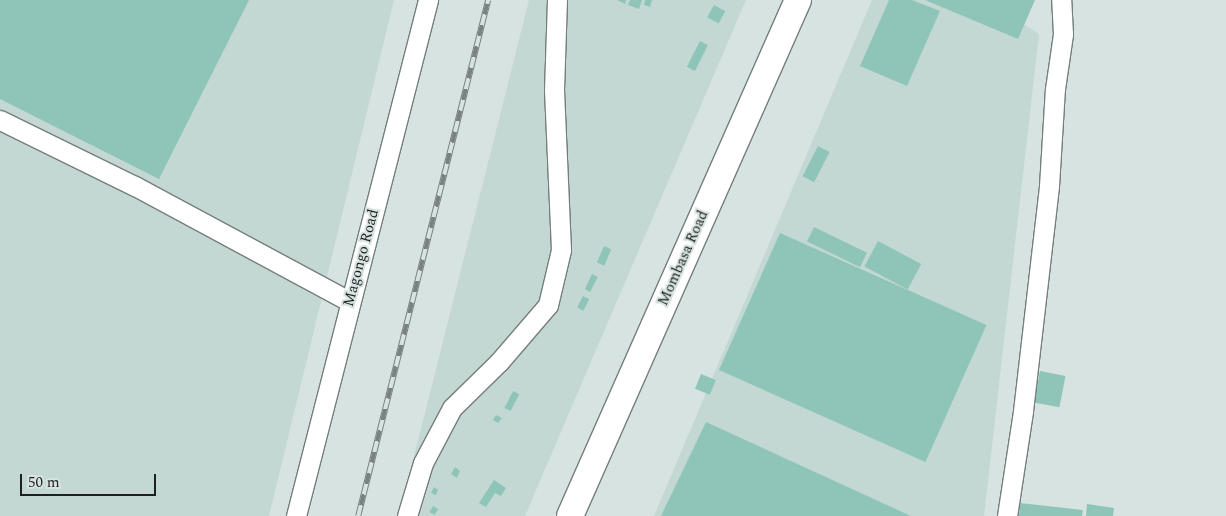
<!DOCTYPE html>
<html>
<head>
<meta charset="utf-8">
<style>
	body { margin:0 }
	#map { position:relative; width:1226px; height:516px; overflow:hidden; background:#d7e3e0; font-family:Spectral,serif }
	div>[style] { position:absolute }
	.built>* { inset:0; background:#c4d8d3 }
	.building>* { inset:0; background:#8ec5b8; transform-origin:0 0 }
	.roads { filter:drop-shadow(1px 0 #747e7c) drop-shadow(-1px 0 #747e7c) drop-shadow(0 1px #747e7c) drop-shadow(0 -1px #747e7c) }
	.minor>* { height:19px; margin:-9.5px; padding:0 9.5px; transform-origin:9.5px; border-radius:9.5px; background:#fff }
	.highway>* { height:26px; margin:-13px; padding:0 13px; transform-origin:13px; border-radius:13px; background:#fff }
	.rail>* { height:5.5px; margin-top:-2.75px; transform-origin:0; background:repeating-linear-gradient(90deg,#d7e3e0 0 11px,#7a8280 0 22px); box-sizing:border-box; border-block:1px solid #7a8280 }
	span { translate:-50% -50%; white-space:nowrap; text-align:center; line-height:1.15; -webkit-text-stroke:4px #d7e3e0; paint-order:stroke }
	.street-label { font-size:15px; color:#1c201f }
	.scale { position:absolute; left:20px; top:474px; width:136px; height:22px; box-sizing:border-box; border:2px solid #1c201f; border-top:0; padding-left:6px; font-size:15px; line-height:18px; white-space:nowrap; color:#1c201f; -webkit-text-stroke:4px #d7e3e0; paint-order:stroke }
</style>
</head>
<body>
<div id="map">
	<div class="built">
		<i style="clip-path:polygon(0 0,394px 0,269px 516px,0 516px)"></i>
		<i style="clip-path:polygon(529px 0,746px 0,525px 516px,399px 516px)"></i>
		<i style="clip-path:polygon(872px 0,987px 0,1039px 34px,984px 516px,654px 516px)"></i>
	</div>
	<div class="building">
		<i style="clip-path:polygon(0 0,249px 0,159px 179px,0 99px)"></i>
		<i style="clip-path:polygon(617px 0,626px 0,625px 4px)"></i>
		<i style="clip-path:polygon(630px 0,642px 0,639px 9px,628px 5px)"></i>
		<i style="clip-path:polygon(645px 0,652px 0,650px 7px,644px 5px)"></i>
		<i style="clip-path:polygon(889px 0,912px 0,940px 11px,907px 86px,860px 66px)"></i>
		<i style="clip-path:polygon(925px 0,1035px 0,1018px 39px)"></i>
		<i style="left:714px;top:5px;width:13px;height:14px;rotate:29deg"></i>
		<i style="left:700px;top:41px;width:9px;height:29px;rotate:27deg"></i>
		<i style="left:818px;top:146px;width:13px;height:34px;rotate:27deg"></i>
		<i style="left:814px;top:227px;width:59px;height:16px;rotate:26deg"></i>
		<i style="left:780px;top:233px;width:226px;height:150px;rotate:24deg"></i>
		<i style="left:878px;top:241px;width:49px;height:29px;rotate:28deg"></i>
		<i style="left:604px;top:246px;width:8px;height:18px;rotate:23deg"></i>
		<i style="clip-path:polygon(592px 274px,598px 277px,590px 292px,585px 289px)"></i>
		<i style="left:583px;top:296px;width:7px;height:13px;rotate:27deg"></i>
		<i style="left:1040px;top:371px;width:26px;height:32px;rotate:11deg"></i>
		<i style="left:701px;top:374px;width:16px;height:16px;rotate:22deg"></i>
		<i style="left:513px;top:391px;width:7px;height:19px;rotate:27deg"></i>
		<i style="clip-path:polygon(496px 415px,502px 418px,498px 423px,493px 420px)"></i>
		<i style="clip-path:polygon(706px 422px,911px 516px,661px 516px)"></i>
		<i style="clip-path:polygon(455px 467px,460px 471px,457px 478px,451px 474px)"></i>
		<i style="clip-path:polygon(494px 480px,506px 488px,501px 496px,495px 493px,486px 507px,479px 503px)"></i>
		<i style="clip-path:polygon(434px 487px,438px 490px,436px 495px,431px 493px)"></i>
		<i style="clip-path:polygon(1020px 503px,1083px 510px,1082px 516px,1019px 516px)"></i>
		<i style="clip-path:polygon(1087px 504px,1114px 508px,1113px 516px,1086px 516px)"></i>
		<i style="left:433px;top:506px;width:6px;height:7px;rotate:31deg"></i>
	</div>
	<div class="roads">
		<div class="minor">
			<i style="left:0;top:120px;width:150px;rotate:26.1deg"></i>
			<i style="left:135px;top:186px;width:243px;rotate:28.3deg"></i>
			<i style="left:296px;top:516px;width:533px;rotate:-75.65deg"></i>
			<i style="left:407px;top:516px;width:55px;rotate:-73.2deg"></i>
			<i style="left:423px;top:463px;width:62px;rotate:-62.2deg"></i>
			<i style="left:452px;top:408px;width:66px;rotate:-44.4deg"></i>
			<i style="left:499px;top:362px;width:75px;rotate:-49.3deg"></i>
			<i style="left:548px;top:305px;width:57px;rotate:-76.7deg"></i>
			<i style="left:561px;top:250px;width:160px;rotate:-92.5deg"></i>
			<i style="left:554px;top:90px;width:90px;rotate:-88.1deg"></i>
			<i style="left:1007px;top:516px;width:106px;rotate:-81.3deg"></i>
			<i style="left:1023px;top:411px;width:226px;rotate:-83.4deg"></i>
			<i style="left:1049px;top:186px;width:97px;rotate:-86.5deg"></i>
			<i style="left:1055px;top:89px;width:56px;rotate:-81.7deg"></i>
			<i style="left:1063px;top:34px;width:34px;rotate:-93deg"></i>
		</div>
		<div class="highway">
			<i style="left:570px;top:516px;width:564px;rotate:-66.16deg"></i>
		</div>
	</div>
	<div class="rail">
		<i style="left:358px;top:516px;width:532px;rotate:-75.86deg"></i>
	</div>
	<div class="street-label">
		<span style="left:361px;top:258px;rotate:-75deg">Magongo Road</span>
		<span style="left:683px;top:258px;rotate:-66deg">Mombasa Road</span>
	</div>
	<div class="scale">50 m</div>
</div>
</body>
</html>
